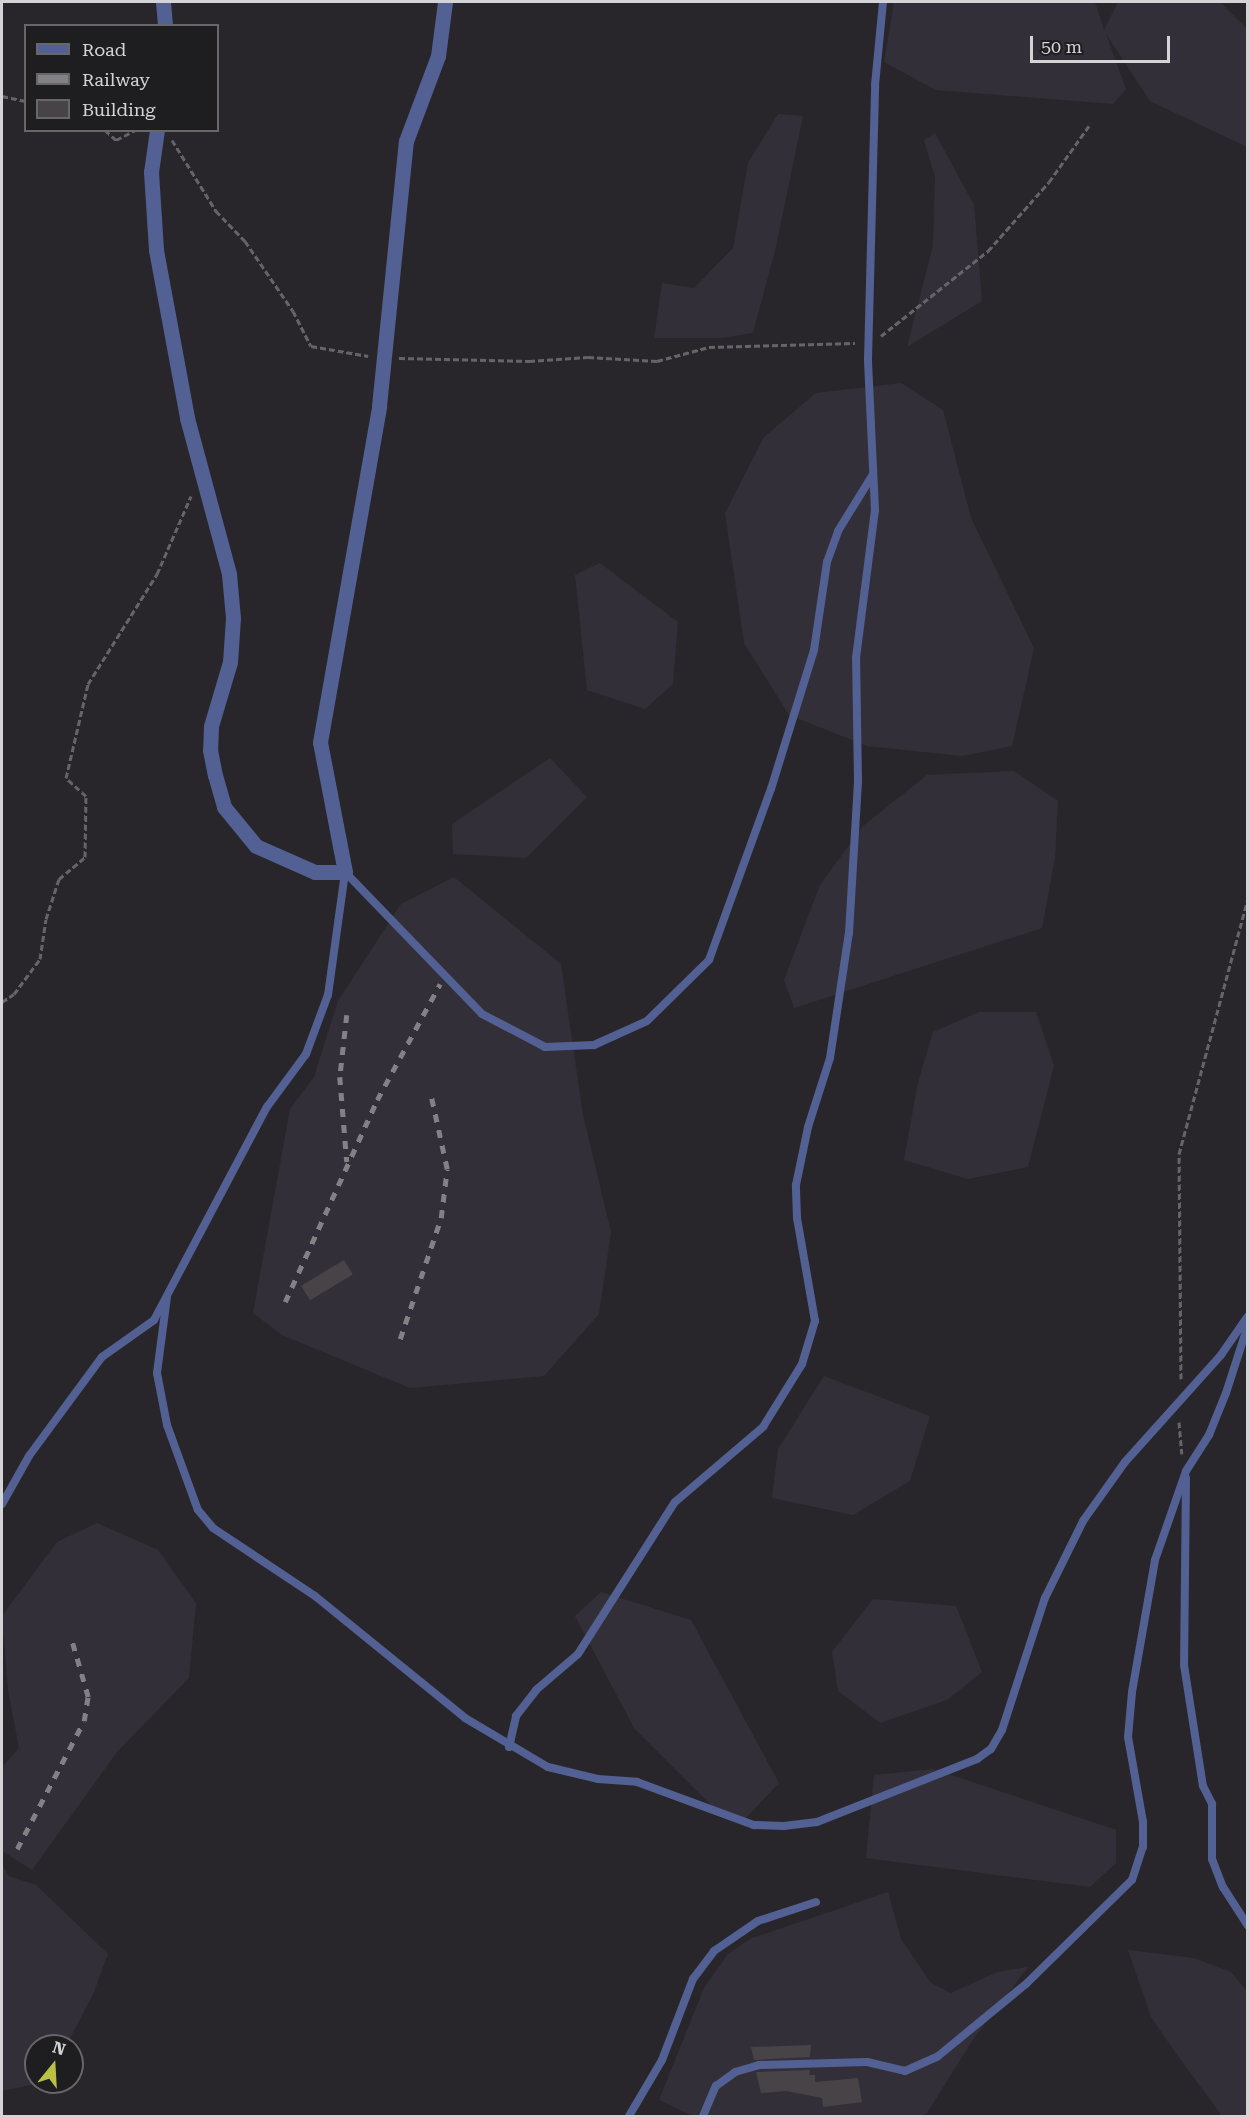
<!DOCTYPE html>
<html>
<head>
<meta charset="utf-8">
<style>
	body { margin:0 }
	#map { position:relative; width:1249px; height:2118px; overflow:hidden; background:#28262a; font-family:"Roboto Serif",serif }
	div>[style] { position:absolute }
	.built>* { inset:0; background:#332f38 }
	.building>* { inset:0; background:#484346; transform-origin:0 0 }
	.path>* { height:3px; margin-top:-1.5px; transform-origin:0; background:repeating-linear-gradient(90deg,#666468 0 6px,transparent 0 9px) }
	.lane>* { height:8px; margin:-4px; padding:0 4px; transform-origin:4px; border-radius:4px; background:#526093 }
	.street>* { height:15px; margin:-7.5px; padding:0 7.5px; transform-origin:7.5px; border-radius:7.5px; background:#526093 }
	.rail>* { height:4.5px; margin-top:-2.25px; transform-origin:0; background:repeating-linear-gradient(90deg,#838185 0 8px,transparent 0 16px) }
	span { translate:-50% -50%; white-space:nowrap; text-align:center; line-height:1.15; -webkit-text-stroke:6px #1e1d20; paint-order:stroke }
	.frame { position:absolute; inset:0; border:3px solid #d4d3d6; pointer-events:none }
	.legend { position:absolute; left:24px; top:24px; width:195px; height:108px; box-sizing:border-box; background:#1e1d20; border:2px solid #676669; margin:0; padding:8px 10px; list-style:none; font-size:18px; color:#d4d3d6 }
	.legend li { display:flex; align-items:center; gap:12px; height:30px }
	.legend b { width:30px; border:2px solid #676669 }
	.north { position:absolute; left:24px; top:2034px; width:60px; height:60px; box-sizing:border-box; background:#1e1d20; border:2px solid #676669; border-radius:50%; rotate:18deg; font-size:16px; font-weight:700; line-height:24px; text-align:center; color:#d4d3d6 }
	.north::after { content:''; display:block; margin:auto; width:21px; height:27px; background:#bac046; clip-path:polygon(50% 0,100% 100%,50% 72%,0 100%) }
	.scale { position:absolute; left:1030px; top:36px; width:140px; height:27px; box-sizing:border-box; border:3px solid #d4d3d6; border-top:0; padding-left:8px; font-size:18px; line-height:21px; white-space:nowrap; color:#d4d3d6; -webkit-text-stroke:4px #1e1d20; paint-order:stroke }
</style>
</head>
<body>
<div id="map">
	<div class="built">
		<i style="clip-path:polygon(894px 2px,1095px 2px,1104px 30px,1118px 2px,1220px 2px,1247px 29px,1247px 147px,1150px 101px,1106px 34px,1126px 89px,1113px 104px,936px 90px,884px 62px)"></i>
		<i style="clip-path:polygon(778px 114px,803px 116px,776px 247px,753px 333px,721px 338px,654px 338px,662px 283px,694px 288px,733px 248px,748px 163px)"></i>
		<i style="clip-path:polygon(935px 133px,974px 205px,982px 301px,907px 347px,933px 246px,935px 177px,924px 140px)"></i>
		<i style="clip-path:polygon(901px 383px,943px 410px,971px 518px,1034px 648px,1012px 746px,962px 756px,867px 746px,789px 715px,744px 643px,725px 513px,764px 437px,816px 393px)"></i>
		<i style="clip-path:polygon(600px 563px,678px 622px,673px 684px,645px 709px,587px 690px,575px 575px)"></i>
		<i style="clip-path:polygon(550px 758px,587px 797px,526px 858px,453px 854px,452px 824px)"></i>
		<i style="clip-path:polygon(1014px 771px,1058px 801px,1055px 858px,1042px 928px,794px 1008px,784px 980px,820px 885px,863px 826px,927px 775px)"></i>
		<i style="clip-path:polygon(454px 877px,561px 964px,583px 1115px,611px 1232px,599px 1314px,544px 1376px,410px 1388px,282px 1335px,253px 1313px,290px 1109px,314px 1077px,338px 1001px,401px 904px)"></i>
		<i style="clip-path:polygon(979px 1012px,1036px 1012px,1054px 1066px,1028px 1167px,968px 1179px,904px 1160px,918px 1082px,933px 1032px)"></i>
		<i style="clip-path:polygon(824px 1376px,930px 1416px,910px 1481px,853px 1515px,772px 1498px,778px 1449px)"></i>
		<i style="clip-path:polygon(97px 1523px,158px 1550px,196px 1603px,189px 1678px,117px 1752px,32px 1870px,2px 1851px,2px 1767px,19px 1748px,8px 1690px,2px 1616px,57px 1542px)"></i>
		<i style="clip-path:polygon(601px 1592px,691px 1620px,779px 1783px,745px 1819px,717px 1811px,634px 1728px,575px 1616px)"></i>
		<i style="clip-path:polygon(873px 1599px,956px 1606px,982px 1672px,947px 1700px,880px 1723px,838px 1691px,832px 1652px)"></i>
		<i style="clip-path:polygon(933px 1769px,1116px 1830px,1116px 1863px,1090px 1887px,866px 1858px,874px 1775px)"></i>
		<i style="clip-path:polygon(2px 1865px,9px 1876px,36px 1885px,108px 1954px,94px 1992px,66px 2046px,36px 2046px,36px 2082px,45px 2082px,2px 2091px)"></i>
		<i style="clip-path:polygon(888px 1892px,901px 1939px,931px 1983px,951px 1993px,997px 1972px,1028px 1967px,972px 2041px,927px 2113px,922px 2116px,693px 2116px,659px 2100px,704px 1988px,728px 1954px,750px 1939px)"></i>
		<i style="clip-path:polygon(1128px 1950px,1194px 1958px,1231px 1972px,1247px 1991px,1247px 2116px,1222px 2116px,1175px 2052px,1151px 2017px)"></i>
	</div>
	<div class="building">
		<i style="left:344px;top:1260px;width:17px;height:50px;rotate:59deg"></i>
		<i style="clip-path:polygon(811px 2045px,810px 2057px,754px 2060px,751px 2047px)"></i>
		<i style="clip-path:polygon(810px 2070px,809px 2075px,815px 2075px,815px 2082px,858px 2078px,862px 2102px,823px 2107px,822px 2098px,786px 2091px,761px 2093px,756px 2072px)"></i>
	</div>
	<div class="path">
		<i style="left:2px;top:96px;width:25px;rotate:12deg"></i>
		<i style="left:105px;top:130px;width:15px;rotate:42deg"></i>
		<i style="left:116px;top:140px;width:22px;rotate:-27deg"></i>
		<i style="left:172px;top:140px;width:84px;rotate:58.2deg"></i>
		<i style="left:216px;top:211px;width:42px;rotate:46deg"></i>
		<i style="left:245px;top:241px;width:85px;rotate:55.6deg"></i>
		<i style="left:293px;top:311px;width:39px;rotate:63deg"></i>
		<i style="left:311px;top:346px;width:58px;rotate:10deg"></i>
		<i style="left:881px;top:336px;width:137px;rotate:-38.5deg"></i>
		<i style="left:988px;top:251px;width:92px;rotate:-48.5deg"></i>
		<i style="left:1049px;top:182px;width:72px;rotate:-54.6deg"></i>
		<i style="left:399px;top:358px;width:130px;rotate:1.3deg"></i>
		<i style="left:529px;top:361px;width:59px;rotate:-3.9deg"></i>
		<i style="left:588px;top:357px;width:69px;rotate:3.3deg"></i>
		<i style="left:657px;top:361px;width:54px;rotate:-15.1deg"></i>
		<i style="left:709px;top:347px;width:146px;rotate:-1.6deg"></i>
		<i style="left:2px;top:1002px;width:14px;rotate:-34deg"></i>
		<i style="left:14px;top:994px;width:44px;rotate:-53.4deg"></i>
		<i style="left:40px;top:959px;width:40px;rotate:-81.5deg"></i>
		<i style="left:46px;top:919px;width:42px;rotate:-72deg"></i>
		<i style="left:59px;top:879px;width:34px;rotate:-40deg"></i>
		<i style="left:85px;top:857px;width:61px;rotate:-89.1deg"></i>
		<i style="left:86px;top:796px;width:27px;rotate:-138deg"></i>
		<i style="left:66px;top:778px;width:97px;rotate:-76.8deg"></i>
		<i style="left:88px;top:684px;width:130px;rotate:-57.9deg"></i>
		<i style="left:157px;top:574px;width:85px;rotate:-66.4deg"></i>
		<i style="left:1181px;top:1379px;width:225px;rotate:-90.5deg"></i>
		<i style="left:1179px;top:1154px;width:265px;rotate:-74.9deg"></i>
		<i style="left:1179px;top:1422px;width:32px;rotate:85deg"></i>
	</div>
	<div class="lane">
		<i style="left:345px;top:872px;width:197px;rotate:46deg"></i>
		<i style="left:482px;top:1014px;width:71px;rotate:27.6deg"></i>
		<i style="left:545px;top:1047px;width:49px;rotate:-2.3deg"></i>
		<i style="left:594px;top:1045px;width:58px;rotate:-24.4deg"></i>
		<i style="left:647px;top:1021px;width:87px;rotate:-44.5deg"></i>
		<i style="left:709px;top:960px;width:182px;rotate:-70.1deg"></i>
		<i style="left:771px;top:789px;width:145px;rotate:-72.8deg"></i>
		<i style="left:814px;top:650px;width:89px;rotate:-81.6deg"></i>
		<i style="left:827px;top:562px;width:33px;rotate:-70deg"></i>
		<i style="left:838px;top:531px;width:65px;rotate:-58.3deg"></i>
		<i style="left:167px;top:1297px;width:77px;rotate:97.5deg"></i>
		<i style="left:157px;top:1373px;width:53px;rotate:79.1deg"></i>
		<i style="left:167px;top:1425px;width:90px;rotate:70deg"></i>
		<i style="left:198px;top:1510px;width:23px;rotate:50deg"></i>
		<i style="left:213px;top:1528px;width:123px;rotate:33.7deg"></i>
		<i style="left:315px;top:1596px;width:193px;rotate:39.1deg"></i>
		<i style="left:465px;top:1718px;width:96px;rotate:30.6deg"></i>
		<i style="left:548px;top:1767px;width:51px;rotate:13.5deg"></i>
		<i style="left:598px;top:1779px;width:39px;rotate:4deg"></i>
		<i style="left:637px;top:1782px;width:125px;rotate:20.2deg"></i>
		<i style="left:754px;top:1825px;width:30px;rotate:2deg"></i>
		<i style="left:784px;top:1826px;width:33px;rotate:-7deg"></i>
		<i style="left:817px;top:1822px;width:172px;rotate:-21.5deg"></i>
		<i style="left:977px;top:1759px;width:17px;rotate:-36deg"></i>
		<i style="left:991px;top:1749px;width:22px;rotate:-60deg"></i>
		<i style="left:1002px;top:1730px;width:139px;rotate:-72deg"></i>
		<i style="left:1045px;top:1598px;width:86px;rotate:-63.7deg"></i>
		<i style="left:1083px;top:1521px;width:72px;rotate:-54.6deg"></i>
		<i style="left:1125px;top:1462px;width:144px;rotate:-48.1deg"></i>
		<i style="left:1221px;top:1355px;width:47px;rotate:-55.3deg"></i>
		<i style="left:1186px;top:1478px;width:187px;rotate:90.6deg"></i>
		<i style="left:1184px;top:1665px;width:122px;rotate:81.1deg"></i>
		<i style="left:1203px;top:1786px;width:20px;rotate:63deg"></i>
		<i style="left:1212px;top:1804px;width:55px;rotate:90deg"></i>
		<i style="left:1212px;top:1859px;width:30px;rotate:69deg"></i>
		<i style="left:1223px;top:1887px;width:46px;rotate:57.3deg"></i>
		<i style="left:2px;top:1504px;width:55px;rotate:-60.6deg"></i>
		<i style="left:29px;top:1456px;width:123px;rotate:-53.6deg"></i>
		<i style="left:102px;top:1357px;width:64px;rotate:-35.4deg"></i>
		<i style="left:154px;top:1320px;width:241px;rotate:-62.1deg"></i>
		<i style="left:267px;top:1107px;width:66px;rotate:-53.7deg"></i>
		<i style="left:306px;top:1054px;width:63px;rotate:-69.6deg"></i>
		<i style="left:328px;top:995px;width:124px;rotate:-82.1deg"></i>
		<i style="left:509px;top:1747px;width:32px;rotate:-77deg"></i>
		<i style="left:516px;top:1716px;width:33px;rotate:-52deg"></i>
		<i style="left:536px;top:1690px;width:55px;rotate:-40.6deg"></i>
		<i style="left:578px;top:1654px;width:180px;rotate:-57.5deg"></i>
		<i style="left:675px;top:1502px;width:116px;rotate:-40.4deg"></i>
		<i style="left:763px;top:1427px;width:74px;rotate:-58.2deg"></i>
		<i style="left:802px;top:1364px;width:45px;rotate:-73.2deg"></i>
		<i style="left:815px;top:1321px;width:105px;rotate:-99.9deg"></i>
		<i style="left:797px;top:1218px;width:33px;rotate:-92deg"></i>
		<i style="left:796px;top:1185px;width:59px;rotate:-78.3deg"></i>
		<i style="left:808px;top:1127px;width:72px;rotate:-72.3deg"></i>
		<i style="left:830px;top:1058px;width:126px;rotate:-81.4deg"></i>
		<i style="left:849px;top:933px;width:152px;rotate:-86.6deg"></i>
		<i style="left:858px;top:781px;width:123px;rotate:-90.9deg"></i>
		<i style="left:856px;top:658px;width:149px;rotate:-82.7deg"></i>
		<i style="left:875px;top:510px;width:151px;rotate:-92.7deg"></i>
		<i style="left:868px;top:359px;width:274px;rotate:-88.5deg"></i>
		<i style="left:875px;top:85px;width:83px;rotate:-84.5deg"></i>
		<i style="left:629px;top:2116px;width:65px;rotate:-59.5deg"></i>
		<i style="left:662px;top:2060px;width:87px;rotate:-69.1deg"></i>
		<i style="left:693px;top:1979px;width:35px;rotate:-53deg"></i>
		<i style="left:714px;top:1951px;width:53px;rotate:-34.3deg"></i>
		<i style="left:758px;top:1921px;width:61px;rotate:-18.1deg"></i>
		<i style="left:703px;top:2116px;width:33px;rotate:-67deg"></i>
		<i style="left:716px;top:2086px;width:24px;rotate:-36deg"></i>
		<i style="left:735px;top:2072px;width:25px;rotate:-16deg"></i>
		<i style="left:759px;top:2065px;width:108px;rotate:-1.6deg"></i>
		<i style="left:867px;top:2062px;width:39px;rotate:13deg"></i>
		<i style="left:905px;top:2071px;width:35px;rotate:-24deg"></i>
		<i style="left:937px;top:2057px;width:115px;rotate:-39.4deg"></i>
		<i style="left:1026px;top:1984px;width:148px;rotate:-44.5deg"></i>
		<i style="left:1132px;top:1880px;width:35px;rotate:-72deg"></i>
		<i style="left:1143px;top:1847px;width:25px;rotate:-90deg"></i>
		<i style="left:1143px;top:1822px;width:86px;rotate:-100deg"></i>
		<i style="left:1128px;top:1737px;width:45px;rotate:-84.9deg"></i>
		<i style="left:1132px;top:1692px;width:134px;rotate:-80.1deg"></i>
		<i style="left:1155px;top:1560px;width:94px;rotate:-70.8deg"></i>
		<i style="left:1186px;top:1471px;width:43px;rotate:-57.4deg"></i>
		<i style="left:1209px;top:1435px;width:45px;rotate:-68deg"></i>
		<i style="left:1226px;top:1393px;width:71px;rotate:-72.1deg"></i>
	</div>
	<div class="street">
		<i style="left:163px;top:2px;width:24px;rotate:85deg"></i>
		<i style="left:157px;top:130px;width:42px;rotate:98.1deg"></i>
		<i style="left:151px;top:172px;width:78px;rotate:86.3deg"></i>
		<i style="left:156px;top:250px;width:171px;rotate:79.5deg"></i>
		<i style="left:187px;top:418px;width:162px;rotate:74.9deg"></i>
		<i style="left:229px;top:574px;width:44px;rotate:84.8deg"></i>
		<i style="left:233px;top:618px;width:44px;rotate:93.9deg"></i>
		<i style="left:230px;top:662px;width:67px;rotate:106.5deg"></i>
		<i style="left:211px;top:726px;width:24px;rotate:92deg"></i>
		<i style="left:210px;top:750px;width:25px;rotate:79deg"></i>
		<i style="left:215px;top:775px;width:33px;rotate:74deg"></i>
		<i style="left:224px;top:807px;width:50px;rotate:50.6deg"></i>
		<i style="left:256px;top:846px;width:64px;rotate:23.8deg"></i>
		<i style="left:315px;top:872px;width:30px"></i>
		<i style="left:345px;top:872px;width:132px;rotate:-100.9deg"></i>
		<i style="left:320px;top:742px;width:341px;rotate:-80deg"></i>
		<i style="left:379px;top:406px;width:266px;rotate:-84.2deg"></i>
		<i style="left:406px;top:141px;width:91px;rotate:-69.4deg"></i>
		<i style="left:438px;top:56px;width:54px;rotate:-82.6deg"></i>
	</div>
	<div class="rail">
		<i style="left:347px;top:1015px;width:62px;rotate:96.4deg"></i>
		<i style="left:340px;top:1077px;width:85px;rotate:85.3deg"></i>
		<i style="left:285px;top:1302px;width:222px;rotate:-65.5deg"></i>
		<i style="left:377px;top:1100px;width:132px;rotate:-61.5deg"></i>
		<i style="left:400px;top:1339px;width:128px;rotate:-71.3deg"></i>
		<i style="left:441px;top:1218px;width:49px;rotate:-83deg"></i>
		<i style="left:447px;top:1169px;width:79px;rotate:-102.4deg"></i>
		<i style="left:17px;top:1849px;width:144px;rotate:-62.4deg"></i>
		<i style="left:84px;top:1721px;width:24px;rotate:-81deg"></i>
		<i style="left:88px;top:1697px;width:61px;rotate:-106.1deg"></i>
	</div>
	<div class="frame"></div>
	<ul class="legend">
	<li><b style="height:8px;background:#526093"></b>Road</li>
	<li><b style="height:8px;background:#838185"></b>Railway</li>
	<li><b style="height:16px;background:#484346"></b>Building</li>
	</ul>
	<div class="north">N</div>
	<div class="scale">50 m</div>
</div>
</body>
</html>
